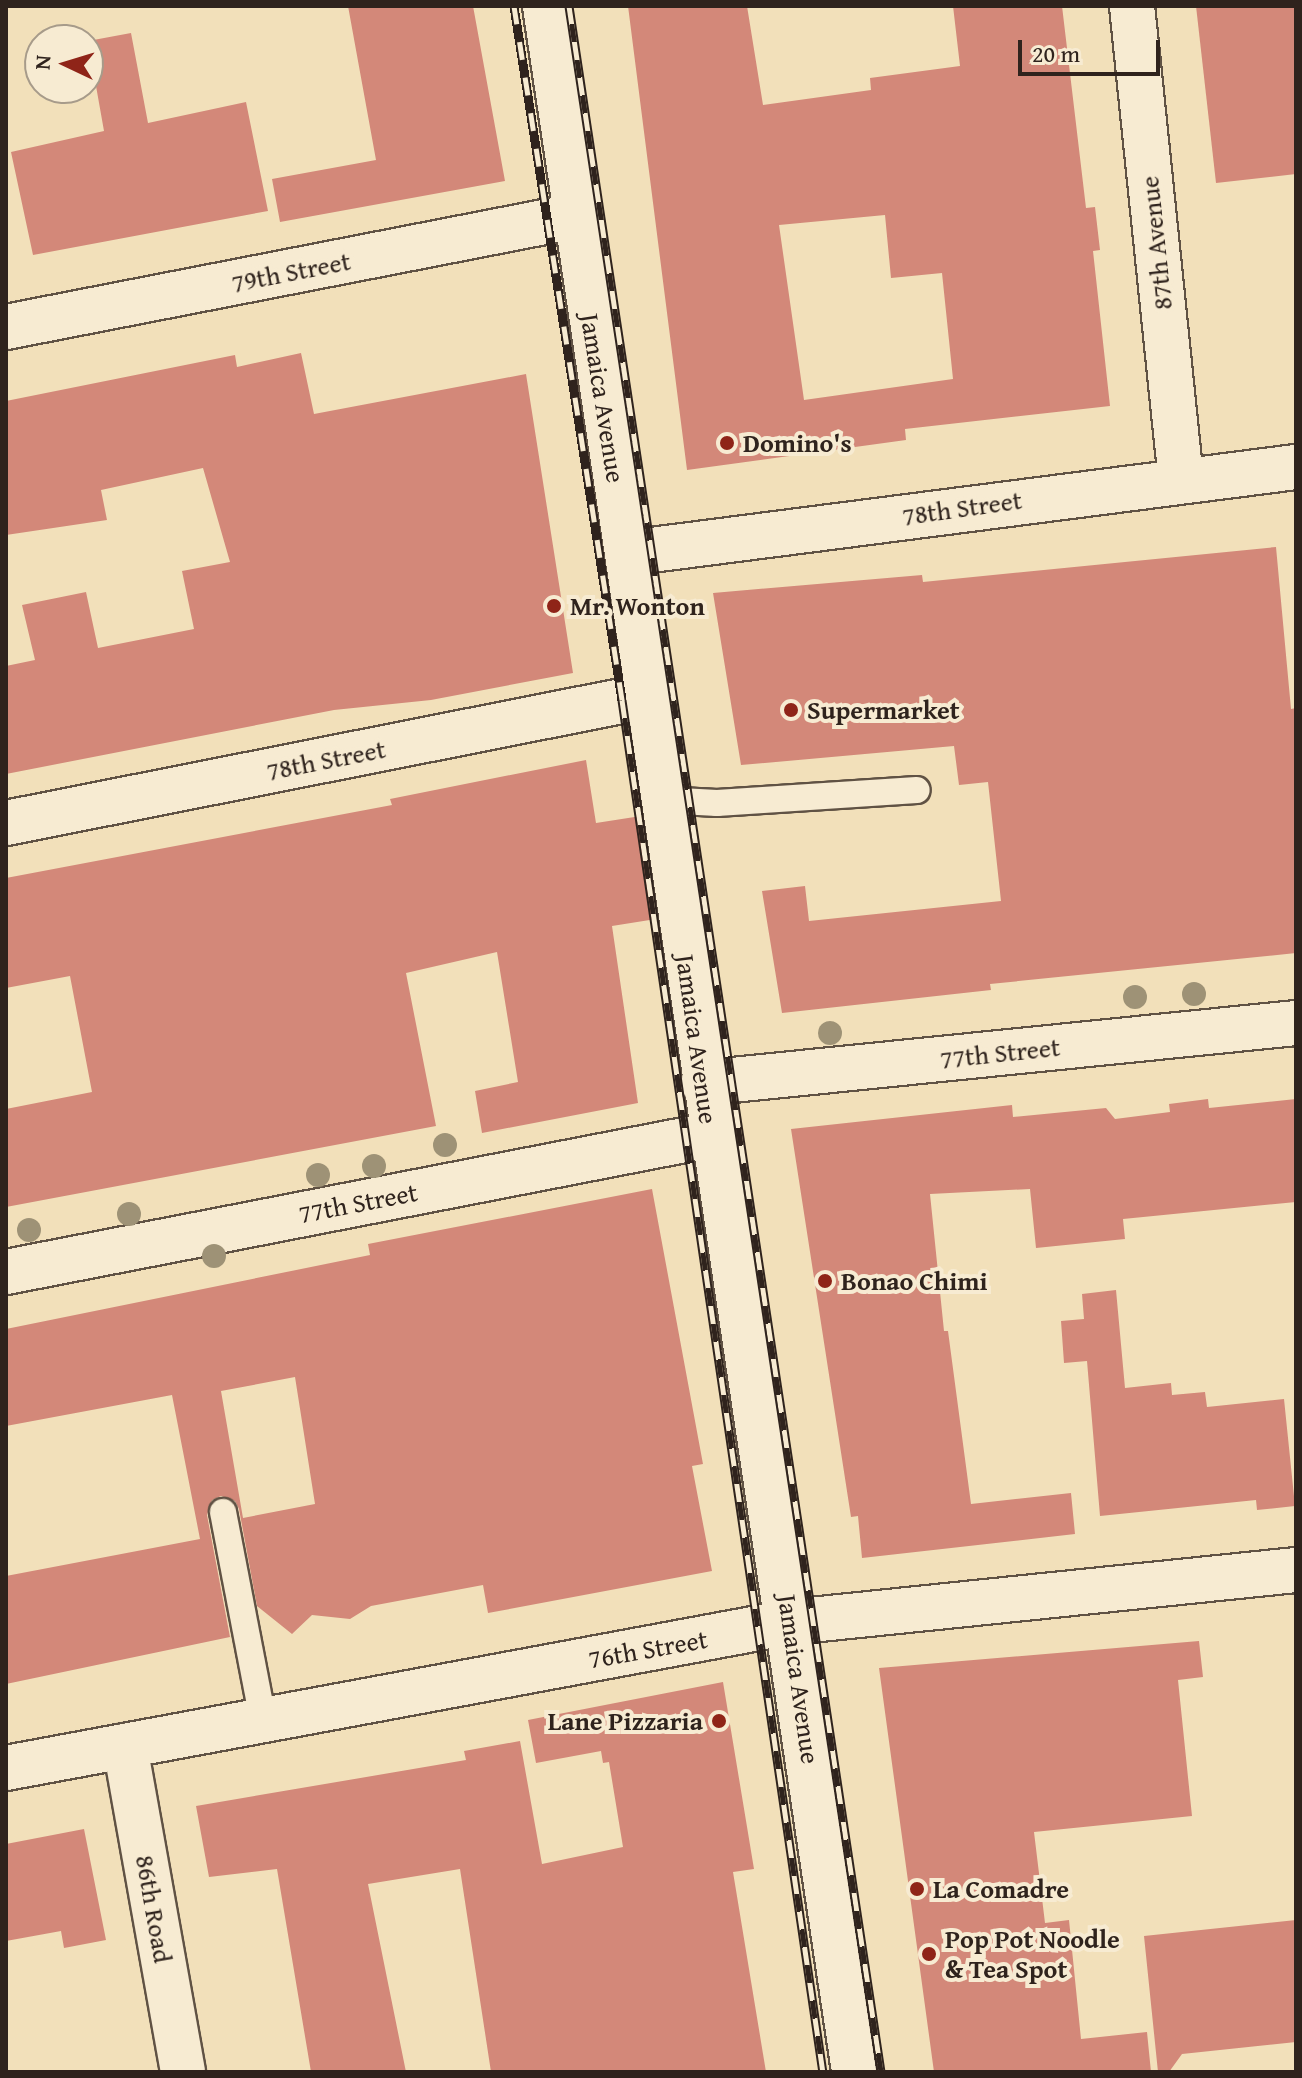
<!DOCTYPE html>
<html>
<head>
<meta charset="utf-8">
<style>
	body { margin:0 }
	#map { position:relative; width:1302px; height:2078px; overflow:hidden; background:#f2e0ba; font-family:"Gentium Book Plus",serif }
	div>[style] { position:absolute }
	.building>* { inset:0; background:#d38879 }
	.roads { filter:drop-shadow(2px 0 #605244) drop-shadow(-2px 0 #605244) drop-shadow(0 2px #605244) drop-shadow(0 -2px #605244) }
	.service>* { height:26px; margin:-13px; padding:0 13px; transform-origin:13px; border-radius:13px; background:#f7ebd2 }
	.minor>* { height:44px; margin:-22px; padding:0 22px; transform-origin:22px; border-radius:22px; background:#f7ebd2 }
	.secondary>* { height:44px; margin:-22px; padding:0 22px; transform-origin:22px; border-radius:22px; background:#f7ebd2 }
	.rail>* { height:9px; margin-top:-4.5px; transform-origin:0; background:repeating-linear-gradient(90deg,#f7ebd2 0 18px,#2f231d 0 36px); box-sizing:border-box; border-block:2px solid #2f231d }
	.trees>* { width:24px; height:24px; margin:-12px; border-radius:50%; background:#9e9276 }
	.dots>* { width:22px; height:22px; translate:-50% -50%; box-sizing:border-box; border:4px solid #f7ebd2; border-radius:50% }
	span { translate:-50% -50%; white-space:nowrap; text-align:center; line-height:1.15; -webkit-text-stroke:8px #f7ebd2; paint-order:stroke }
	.street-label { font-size:26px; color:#2f231d }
	.poi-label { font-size:26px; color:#2f231d; font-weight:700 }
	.left { translate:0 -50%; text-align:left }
	.right { translate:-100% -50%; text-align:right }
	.frame { position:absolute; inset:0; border:8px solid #2f231d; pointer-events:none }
	.north { position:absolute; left:24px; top:24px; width:80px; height:80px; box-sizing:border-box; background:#f7ebd2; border:2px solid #a79b8a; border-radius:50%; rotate:274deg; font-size:22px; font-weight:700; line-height:32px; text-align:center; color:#2f231d }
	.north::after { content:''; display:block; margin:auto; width:28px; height:36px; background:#8f2418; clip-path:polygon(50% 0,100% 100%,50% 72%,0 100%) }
	.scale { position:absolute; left:1018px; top:40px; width:142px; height:36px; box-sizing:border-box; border:4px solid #2f231d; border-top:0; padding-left:10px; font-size:24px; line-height:28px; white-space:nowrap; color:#2f231d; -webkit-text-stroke:6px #f7ebd2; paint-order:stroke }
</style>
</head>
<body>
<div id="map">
	<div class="building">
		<i style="clip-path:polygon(348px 6px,473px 6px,505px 181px,280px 222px,272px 179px,376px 160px)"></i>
		<i style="clip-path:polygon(evenodd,628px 6px,747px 6px,763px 105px,871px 90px,870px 78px,960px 66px,953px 6px,1062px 6px,1086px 208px,1095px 207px,1100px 250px,1093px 251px,1110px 406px,905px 429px,906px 440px,687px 470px,628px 6px,885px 215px,891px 278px,942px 273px,953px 379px,804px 400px,779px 225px,885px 215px)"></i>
		<i style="clip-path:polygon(1196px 6px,1296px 6px,1296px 174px,1216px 183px)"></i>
		<i style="clip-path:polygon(131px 33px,148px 123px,246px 102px,268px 211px,33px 255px,11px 152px,104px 131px,88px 41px)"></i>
		<i style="clip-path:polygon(301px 353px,314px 414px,526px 374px,573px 673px,431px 700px,334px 710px,6px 774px,6px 666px,35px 660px,22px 605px,86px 592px,98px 648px,194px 629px,182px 571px,230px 562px,203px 468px,101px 490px,107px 520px,6px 535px,6px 401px,235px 355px,237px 367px)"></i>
		<i style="clip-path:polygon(1276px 547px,1291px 709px,1296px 708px,1296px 953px,990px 984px,991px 990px,782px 1013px,762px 891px,805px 886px,809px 921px,1001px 901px,988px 782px,959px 785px,954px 746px,741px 765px,713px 593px,922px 575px,923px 582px)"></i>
		<i style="clip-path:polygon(586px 760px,596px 823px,641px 816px,656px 919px,612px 926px,638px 1103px,482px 1133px,475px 1091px,518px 1082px,497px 952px,406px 973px,436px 1126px,6px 1207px,6px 1109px,92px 1092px,70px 976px,6px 988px,6px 878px,392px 805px,390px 799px)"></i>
		<i style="clip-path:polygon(1208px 1099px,1209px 1108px,1296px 1099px,1296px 1202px,1123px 1219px,1125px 1239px,1036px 1248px,1030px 1189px,930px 1194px,944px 1331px,948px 1331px,971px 1504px,1071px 1493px,1075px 1534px,862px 1558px,858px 1516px,851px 1517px,791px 1129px,1012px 1105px,1013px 1117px,1106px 1108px,1115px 1119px,1170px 1112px,1169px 1104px)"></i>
		<i style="clip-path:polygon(evenodd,652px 1189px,703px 1464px,692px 1466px,712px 1571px,488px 1613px,483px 1585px,371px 1606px,350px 1619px,312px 1615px,292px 1634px,257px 1606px,239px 1509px,235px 1501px,221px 1496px,212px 1500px,207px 1515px,230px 1637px,6px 1684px,6px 1576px,200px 1539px,172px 1395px,6px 1426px,6px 1329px,370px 1255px,368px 1244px,652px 1189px,295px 1377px,315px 1504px,243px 1518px,221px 1391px,295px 1377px)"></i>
		<i style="clip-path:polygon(1116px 1290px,1125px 1388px,1171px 1383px,1172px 1395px,1205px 1392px,1207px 1407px,1284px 1399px,1295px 1506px,1257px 1510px,1256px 1500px,1100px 1516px,1087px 1361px,1064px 1363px,1061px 1321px,1084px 1319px,1082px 1294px)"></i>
		<i style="clip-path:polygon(1199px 1641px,1203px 1677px,1178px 1680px,1192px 1816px,1034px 1832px,1045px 1923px,1069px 1920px,1081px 2039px,1147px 2032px,1151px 2072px,934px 2072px,879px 1668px)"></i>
		<i style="clip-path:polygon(723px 1682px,754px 1869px,733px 1872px,766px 2072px,491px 2072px,460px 1869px,368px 1884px,406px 2072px,311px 2072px,277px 1869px,209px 1877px,196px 1806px,466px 1760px,464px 1751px,520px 1741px,542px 1864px,623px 1847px,609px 1762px,603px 1763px,601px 1751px,536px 1763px,528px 1720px)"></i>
		<i style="clip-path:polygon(84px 1829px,106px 1940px,64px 1948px,61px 1931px,6px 1941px,6px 1844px)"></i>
		<i style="clip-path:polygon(1296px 1920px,1296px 2042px,1182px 2054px,1169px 2072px,1158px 2072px,1144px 1936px)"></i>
	</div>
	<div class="roads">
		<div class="service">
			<i style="left:662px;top:800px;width:55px;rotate:3.1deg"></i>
			<i style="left:717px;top:803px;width:200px;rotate:-3.7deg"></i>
			<i style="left:223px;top:1512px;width:212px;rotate:79.1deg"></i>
		</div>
		<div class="minor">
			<i style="left:1132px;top:6px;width:476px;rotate:84.1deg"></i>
			<i style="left:6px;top:327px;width:580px;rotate:-11.04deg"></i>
			<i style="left:628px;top:553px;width:674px;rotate:-7.34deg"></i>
			<i style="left:6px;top:823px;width:653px;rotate:-11.21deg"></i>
			<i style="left:703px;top:1083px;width:596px;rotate:-5.78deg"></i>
			<i style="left:6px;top:1272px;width:717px;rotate:-11.01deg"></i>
			<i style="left:125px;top:1746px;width:331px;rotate:79.9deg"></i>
			<i style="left:6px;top:1768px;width:798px;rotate:-10.54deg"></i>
			<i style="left:791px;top:1622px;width:508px;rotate:-5.88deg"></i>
		</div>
		<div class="secondary">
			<i style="left:545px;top:6px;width:2089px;rotate:81.49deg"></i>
		</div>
	</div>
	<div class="rail">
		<i style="left:514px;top:6px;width:702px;rotate:81.15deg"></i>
		<i style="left:622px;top:700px;width:1387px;rotate:81.67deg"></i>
		<i style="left:569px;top:6px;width:2089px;rotate:81.41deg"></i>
	</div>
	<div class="trees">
		<i style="left:1194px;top:994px"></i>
		<i style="left:1135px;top:997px"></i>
		<i style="left:830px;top:1033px"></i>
		<i style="left:445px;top:1145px"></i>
		<i style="left:374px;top:1166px"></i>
		<i style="left:318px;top:1175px"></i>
		<i style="left:129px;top:1214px"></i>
		<i style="left:29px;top:1230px"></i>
		<i style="left:214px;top:1256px"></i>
	</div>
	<div class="dots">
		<i style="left:727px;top:443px;background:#8f2418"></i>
		<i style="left:554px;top:606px;background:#8f2418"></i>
		<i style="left:791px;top:710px;background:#8f2418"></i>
		<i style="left:825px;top:1281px;background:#8f2418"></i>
		<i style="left:719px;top:1721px;background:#8f2418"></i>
		<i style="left:917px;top:1889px;background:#8f2418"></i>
		<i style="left:929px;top:1954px;background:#8f2418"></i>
	</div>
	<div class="street-label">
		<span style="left:1156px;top:243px;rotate:-96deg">87th Avenue</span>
		<span style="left:291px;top:272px;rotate:-11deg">79th Street</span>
		<span style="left:603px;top:398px;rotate:81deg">Jamaica Avenue</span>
		<span style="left:962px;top:508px;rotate:-8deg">78th Street</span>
		<span style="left:326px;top:760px;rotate:-11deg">78th Street</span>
		<span style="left:697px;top:1039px;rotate:82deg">Jamaica Avenue</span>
		<span style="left:1000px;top:1053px;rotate:-6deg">77th Street</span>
		<span style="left:358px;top:1203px;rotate:-11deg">77th Street</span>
		<span style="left:648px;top:1649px;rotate:-10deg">76th Street</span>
		<span style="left:799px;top:1679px;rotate:82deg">Jamaica Avenue</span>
		<span style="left:154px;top:1909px;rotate:80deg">86th Road</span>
	</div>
	<div class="poi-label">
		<span class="left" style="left:743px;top:443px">Domino's</span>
		<span class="left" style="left:570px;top:606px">Mr. Wonton</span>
		<span class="left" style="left:807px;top:710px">Supermarket</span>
		<span class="left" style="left:841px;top:1281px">Bonao Chimi</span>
		<span class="right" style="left:703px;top:1721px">Lane Pizzaria</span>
		<span class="left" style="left:933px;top:1889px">La Comadre</span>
		<span class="left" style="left:945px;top:1954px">Pop Pot Noodle<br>&amp; Tea Spot</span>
	</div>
	<div class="frame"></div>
	<div class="north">N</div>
	<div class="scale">20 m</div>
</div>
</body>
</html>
